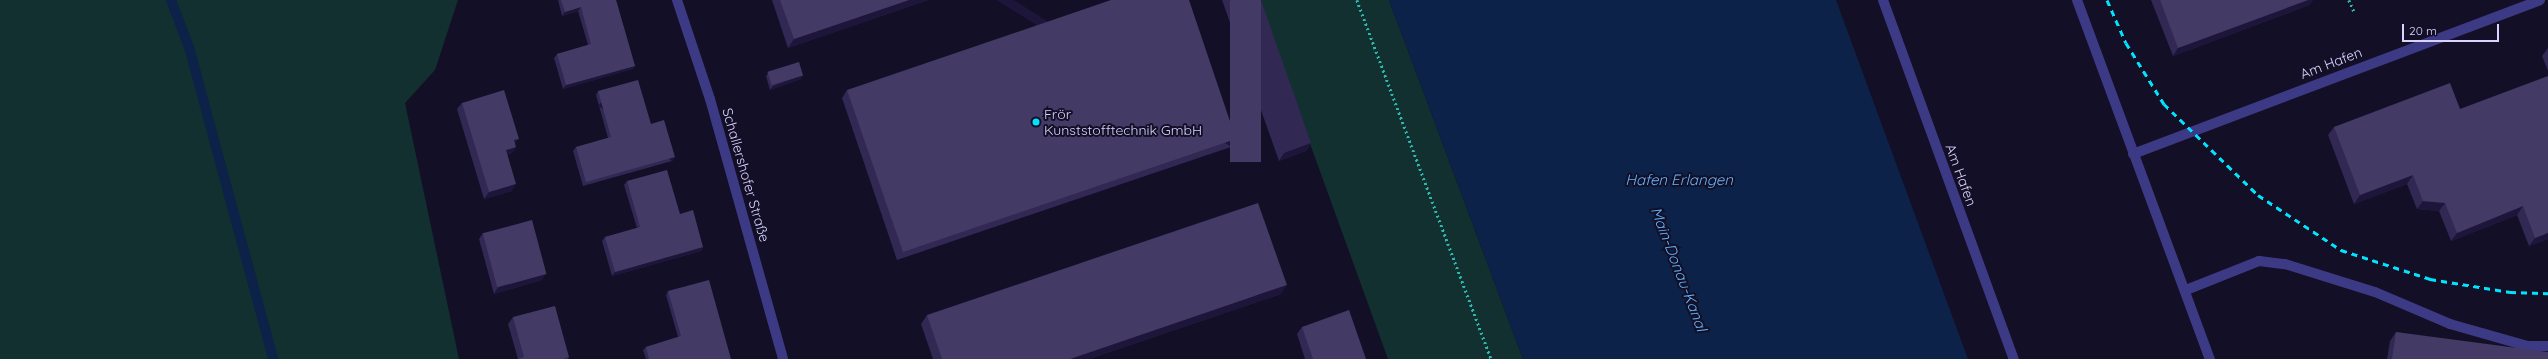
<!DOCTYPE html>
<html>
<head>
<meta charset="utf-8">
<style>
	body { margin:0 }
	#map { position:relative; width:2548px; height:359px; overflow:hidden; background:#130f26; font-family:Quicksand,sans-serif }
	div>[style] { position:absolute }
	.green>* { inset:0; background:#12302f }
	.water>* { inset:0; background:#0c2248 }
	.stream>* { height:10px; margin:-5px; padding:0 5px; transform-origin:5px; border-radius:5px; background:#0c2248 }
	.path>* { height:2.5px; margin-top:-1.25px; transform-origin:0; background:repeating-linear-gradient(90deg,#2fb8b0 0 2px,transparent 0 5px) }
	.minor>* { height:10px; margin:-5px; padding:0 5px; transform-origin:5px; border-radius:5px; background:#3d3a85 }
	.rail>* { height:3px; margin-top:-1.5px; transform-origin:0; background:repeating-linear-gradient(90deg,#00e5ff 0 6px,transparent 0 11px) }
	.wall>* { inset:0; background:#312854 }
	.shaded-wall>* { inset:0; background:#1d163a; transform-origin:0 0 }
	.building>* { inset:0; background:#433a66; transform-origin:0 0 }
	.dots>* { width:11px; height:11px; translate:-50% -50%; box-sizing:border-box; border:2px solid #130f26; border-radius:50% }
	span { translate:-50% -50%; white-space:nowrap; text-align:center; line-height:1.15; -webkit-text-stroke:4px #130f26; paint-order:stroke }
	.street-label { font-size:14px; color:#d9d4ff }
	.poi-label { font-size:14px; color:#d9d4ff }
	.left { translate:0 -50%; text-align:left }
	.water-label { font-size:15px; color:#62b6ff; font-style:italic }
	.scale { position:absolute; left:2402px; top:24px; width:97px; height:18px; box-sizing:border-box; border:2px solid #d9d4ff; border-top:0; padding-left:5px; font-size:12px; line-height:14px; white-space:nowrap; color:#d9d4ff; -webkit-text-stroke:3px #130f26; paint-order:stroke }
</style>
</head>
<body>
<div id="map">
	<div class="green">
		<i style="clip-path:polygon(0 0,458px 0,435px 70px,405px 103px,459px 359px,0 359px)"></i>
		<i style="clip-path:polygon(1258px 0,1389px 0,1523px 359px,1388px 359px)"></i>
	</div>
	<div class="water">
		<i style="clip-path:polygon(1389px 0,1836px 0,1968px 359px,1523px 359px)"></i>
	</div>
	<div class="stream">
		<i style="left:171px;top:0;width:50px;rotate:69deg"></i>
		<i style="left:189px;top:47px;width:323px;rotate:74.9deg"></i>
	</div>
	<div class="path">
		<i style="left:1357px;top:0;width:383px;rotate:69.5deg"></i>
		<i style="left:2349px;top:0;width:12px;rotate:66deg"></i>
	</div>
	<div class="minor">
		<i style="left:677px;top:0;width:104px;rotate:71.6deg"></i>
		<i style="left:710px;top:99px;width:270px;rotate:74.3deg"></i>
		<i style="left:1883px;top:0;width:382px;rotate:70deg"></i>
		<i style="left:2077px;top:0;width:383px;rotate:69.7deg"></i>
		<i style="left:2133px;top:154px;width:435px;rotate:-20.7deg"></i>
		<i style="left:2186px;top:290px;width:79px;rotate:-21.7deg"></i>
		<i style="left:2259px;top:261px;width:26px;rotate:7deg"></i>
		<i style="left:2285px;top:264px;width:94px;rotate:17.3deg"></i>
		<i style="left:2375px;top:292px;width:82px;rotate:23.1deg"></i>
		<i style="left:2450px;top:324px;width:80px;rotate:15.9deg"></i>
		<i style="left:2527px;top:346px;width:21px"></i>
	</div>
	<div class="rail">
		<i style="left:2107px;top:0;width:47px;rotate:66.2deg"></i>
		<i style="left:2126px;top:43px;width:72px;rotate:58.1deg"></i>
		<i style="left:2164px;top:104px;width:131px;rotate:44.1deg"></i>
		<i style="left:2258px;top:195px;width:100px;rotate:33.5deg"></i>
		<i style="left:2341px;top:250px;width:94px;rotate:18deg"></i>
		<i style="left:2430px;top:279px;width:81px;rotate:9.2deg"></i>
		<i style="left:2510px;top:292px;width:38px;rotate:2deg"></i>
	</div>
	<div class="wall">
		<i style="clip-path:polygon(558px 0,616px 0,635px 66px,632px 69px,563px 89px,554px 58px,557px 54px,588px 45px,578px 11px,562px 16px)"></i>
		<i style="clip-path:polygon(772px 0,928px 0,788px 48px)"></i>
		<i style="clip-path:polygon(1222px 0,1261px 0,1311px 143px,1306px 151px,1279px 161px)"></i>
		<i style="clip-path:polygon(2151px 0,2313px 0,2309px 5px,2173px 56px)"></i>
		<i style="clip-path:polygon(2548px 48px,2548px 71px,2542px 56px)"></i>
		<i style="clip-path:polygon(768px 73px,801px 79px,770px 90px,766px 76px)"></i>
		<i style="clip-path:polygon(847px 90px,1236px 139px,1231px 147px,897px 260px,842px 98px)"></i>
		<i style="clip-path:polygon(598px 91px,651px 124px,675px 157px,672px 161px,583px 186px,573px 151px,576px 147px,608px 138px,596px 95px)"></i>
		<i style="clip-path:polygon(462px 103px,516px 147px,512px 153px,507px 155px,512px 191px,484px 199px,457px 109px)"></i>
		<i style="clip-path:polygon(2460px 109px,2548px 239px,2529px 246px,2517px 215px,2451px 241px,2439px 211px,2417px 209px,2407px 184px,2354px 204px,2328px 135px,2334px 127px)"></i>
		<i style="clip-path:polygon(627px 181px,680px 214px,703px 247px,701px 251px,612px 276px,602px 241px,605px 237px,637px 228px,624px 185px)"></i>
		<i style="clip-path:polygon(483px 233px,542px 280px,494px 294px,479px 239px)"></i>
		<i style="clip-path:polygon(668px 291px,731px 359px,646px 359px,643px 350px,646px 347px,678px 337px,666px 295px)"></i>
		<i style="clip-path:polygon(1281px 294px,1089px 359px,933px 359px,921px 324px,927px 315px)"></i>
		<i style="clip-path:polygon(513px 317px,569px 357px,568px 359px,517px 359px,518px 359px,508px 324px)"></i>
		<i style="clip-path:polygon(1302px 327px,1366px 359px,1305px 359px,1297px 334px)"></i>
		<i style="clip-path:polygon(2396px 332px,2548px 359px,2387px 359px,2390px 341px)"></i>
	</div>
	<div class="shaded-wall">
		<i style="clip-path:polygon(909px 0,928px 0,788px 48px,794px 39px)"></i>
		<i style="clip-path:polygon(2308px 0,2313px 0,2309px 5px,2173px 56px,2178px 48px)"></i>
		<i style="clip-path:polygon(581px 7px,578px 11px,562px 16px,565px 12px)"></i>
		<i style="clip-path:polygon(635px 66px,632px 69px,563px 89px,566px 85px)"></i>
		<i style="clip-path:polygon(803px 75px,801px 79px,770px 90px,773px 86px)"></i>
		<i style="clip-path:polygon(519px 139px,514px 145px,514px 140px)"></i>
		<i style="left:1236px;top:139px;width:9px;height:352px;rotate:122deg"></i>
		<i style="clip-path:polygon(1311px 143px,1306px 151px,1279px 161px,1284px 153px)"></i>
		<i style="clip-path:polygon(516px 147px,512px 153px,501px 157px,506px 150px)"></i>
		<i style="left:675px;top:157px;width:5px;height:92px;rotate:127deg"></i>
		<i style="clip-path:polygon(2413px 175px,2407px 184px,2354px 204px,2360px 195px)"></i>
		<i style="clip-path:polygon(516px 184px,512px 191px,484px 199px,489px 192px)"></i>
		<i style="clip-path:polygon(2423px 201px,2445px 203px,2439px 211px,2417px 209px)"></i>
		<i style="clip-path:polygon(2523px 206px,2517px 215px,2451px 241px,2457px 233px)"></i>
		<i style="clip-path:polygon(2548px 233px,2548px 239px,2529px 246px,2535px 238px)"></i>
		<i style="clip-path:polygon(703px 247px,701px 251px,612px 276px,615px 272px)"></i>
		<i style="clip-path:polygon(546px 274px,542px 280px,494px 294px,498px 287px)"></i>
		<i style="clip-path:polygon(1287px 285px,1281px 294px,1089px 359px,1070px 359px)"></i>
	</div>
	<div class="building">
		<i style="clip-path:polygon(561px 0,616px 0,635px 66px,566px 85px,557px 54px,591px 44px,581px 7px,565px 12px)"></i>
		<i style="clip-path:polygon(780px 0,909px 0,794px 39px)"></i>
		<i style="clip-path:polygon(1111px 0,1189px 0,1236px 139px,903px 252px,847px 90px)"></i>
		<i style="left:1230px;top:0;width:31px;height:162px"></i>
		<i style="clip-path:polygon(2160px 0,2308px 0,2178px 48px)"></i>
		<i style="left:799px;top:62px;width:14px;height:33px;rotate:73deg"></i>
		<i style="clip-path:polygon(2548px 76px,2548px 233px,2535px 238px,2523px 206px,2457px 233px,2445px 203px,2423px 201px,2413px 175px,2360px 195px,2334px 127px,2450px 83px,2460px 109px)"></i>
		<i style="clip-path:polygon(638px 80px,651px 124px,664px 120px,675px 157px,586px 182px,576px 147px,611px 137px,598px 91px)"></i>
		<i style="clip-path:polygon(504px 90px,519px 139px,514px 140px,516px 147px,506px 150px,516px 184px,489px 192px,462px 103px)"></i>
		<i style="clip-path:polygon(667px 170px,680px 214px,693px 210px,703px 247px,615px 272px,605px 237px,640px 227px,627px 181px)"></i>
		<i style="clip-path:polygon(1258px 203px,1287px 285px,1070px 359px,942px 359px,927px 315px)"></i>
		<i style="left:532px;top:220px;width:56px;height:51px;rotate:75deg"></i>
		<i style="clip-path:polygon(709px 280px,731px 359px,649px 359px,646px 347px,681px 336px,668px 291px)"></i>
		<i style="clip-path:polygon(555px 306px,569px 357px,563px 359px,517px 359px,524px 357px,513px 317px)"></i>
		<i style="clip-path:polygon(1349px 310px,1366px 359px,1313px 359px,1302px 327px)"></i>
		<i style="clip-path:polygon(2396px 332px,2548px 352px,2548px 359px,2392px 359px)"></i>
	</div>
	<div class="dots">
		<i style="left:1036px;top:122px;background:#00e5ff"></i>
	</div>
	<div class="street-label">
		<span style="left:2331px;top:63px;rotate:-21deg">Am Hafen</span>
		<span style="left:746px;top:175px;rotate:74deg">Schallershofer Straße</span>
		<span style="left:1961px;top:175px;rotate:70deg">Am Hafen</span>
	</div>
	<div class="poi-label">
		<span class="left" style="left:1044px;top:122px">Frör<br>Kunststofftechnik GmbH</span>
	</div>
	<div class="water-label">
		<span style="left:1679px;top:180px">Hafen Erlangen</span>
		<span style="left:1679px;top:269px;rotate:69deg">Main-Donau-Kanal</span>
	</div>
	<div class="scale">20 m</div>
</div>
</body>
</html>
